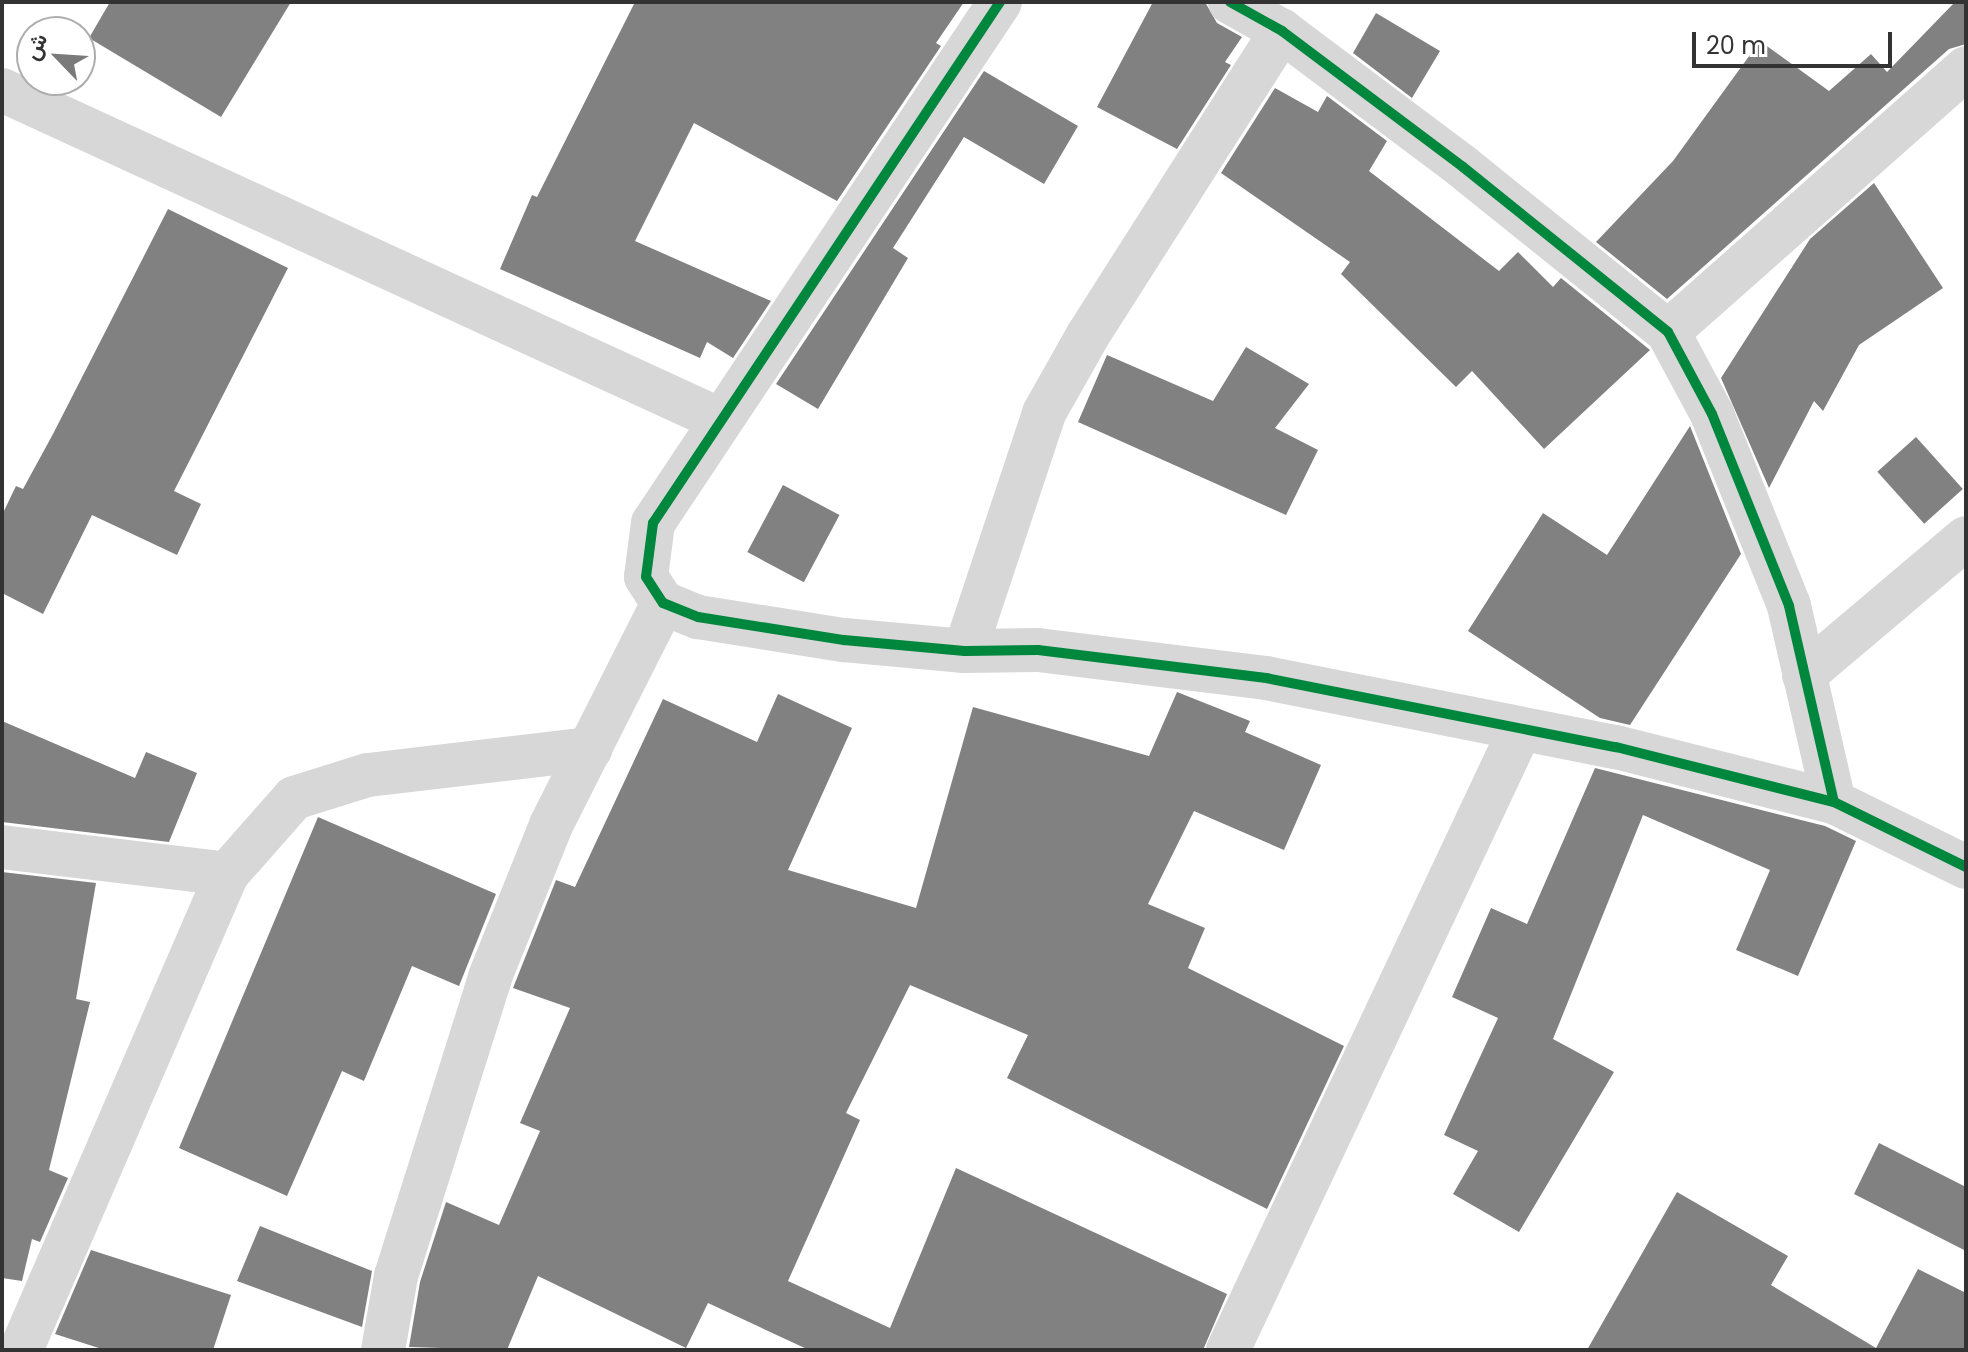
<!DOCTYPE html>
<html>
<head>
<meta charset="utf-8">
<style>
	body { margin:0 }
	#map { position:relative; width:1968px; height:1352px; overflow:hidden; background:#fff; font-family:Poppins,Vazirmatn,sans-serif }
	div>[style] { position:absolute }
	.building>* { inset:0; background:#818181; transform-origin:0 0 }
	.minor>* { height:44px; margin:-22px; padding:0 22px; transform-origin:22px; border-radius:22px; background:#d7d7d7 }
	.cycleway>* { height:10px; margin:-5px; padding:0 5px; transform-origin:5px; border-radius:5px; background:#00873e }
	span { translate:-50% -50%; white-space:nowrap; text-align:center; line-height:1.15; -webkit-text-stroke:8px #fff; paint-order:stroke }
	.frame { position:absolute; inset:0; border:4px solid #333; pointer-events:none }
	.north { position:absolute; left:16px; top:16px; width:80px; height:80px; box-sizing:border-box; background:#fff; border:2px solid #adadad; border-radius:50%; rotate:295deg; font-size:22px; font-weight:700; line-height:32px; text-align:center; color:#333 }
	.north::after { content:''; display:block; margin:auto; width:28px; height:36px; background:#7a7a7a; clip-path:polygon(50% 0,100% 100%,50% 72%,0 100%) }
	.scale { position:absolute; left:1692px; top:32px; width:200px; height:36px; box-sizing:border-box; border:4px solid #333; border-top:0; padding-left:10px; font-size:24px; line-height:28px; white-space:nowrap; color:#333; -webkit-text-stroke:6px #fff; paint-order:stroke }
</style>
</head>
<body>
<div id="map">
	<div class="building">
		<i style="clip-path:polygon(110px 2px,291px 2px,221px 117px,89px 38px)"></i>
		<i style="clip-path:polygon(635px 2px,964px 2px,936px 43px,941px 46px,837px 201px,694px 123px,635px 241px,771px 301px,733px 358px,707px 342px,700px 358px,500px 269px,532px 195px,537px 197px)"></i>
		<i style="clip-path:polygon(1153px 2px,1205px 2px,1217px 23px,1242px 37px,1225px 62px,1231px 65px,1177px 149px,1097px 107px)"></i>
		<i style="clip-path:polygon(1955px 2px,1966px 2px,1966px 44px,1949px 49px,1667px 299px,1596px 242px,1673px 161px,1760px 41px,1829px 91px,1871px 54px,1887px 72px)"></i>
		<i style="clip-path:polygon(1376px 13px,1440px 51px,1412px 98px,1353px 53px)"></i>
		<i style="clip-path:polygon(984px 71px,1078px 126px,1044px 184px,964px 137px,893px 248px,908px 258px,818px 409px,776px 384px)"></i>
		<i style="clip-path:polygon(1275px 88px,1318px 112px,1327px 96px,1387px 141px,1369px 171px,1499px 271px,1518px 252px,1553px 287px,1561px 278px,1650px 350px,1544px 449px,1472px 371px,1456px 387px,1341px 274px,1350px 262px,1221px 173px)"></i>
		<i style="clip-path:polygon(1874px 183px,1943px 288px,1859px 345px,1823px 411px,1814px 401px,1769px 488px,1721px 378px,1810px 239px)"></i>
		<i style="clip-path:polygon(168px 209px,288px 268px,174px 491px,201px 504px,177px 555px,92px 515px,43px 614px,2px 593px,2px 515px,16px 486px,23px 489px,53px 434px)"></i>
		<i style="clip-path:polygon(1246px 347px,1309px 384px,1275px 428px,1318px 450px,1286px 515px,1078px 422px,1107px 355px,1213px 401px)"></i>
		<i style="clip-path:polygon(1690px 426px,1741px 554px,1630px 725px,1600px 718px,1468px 631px,1543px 513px,1607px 555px)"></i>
		<i style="left:1916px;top:437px;width:70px;height:52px;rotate:48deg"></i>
		<i style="left:783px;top:485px;width:64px;height:76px;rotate:28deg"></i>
		<i style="clip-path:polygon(1177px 692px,1250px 721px,1245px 732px,1321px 765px,1284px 850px,1194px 811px,1148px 904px,1205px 928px,1188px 968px,1344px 1046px,1267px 1209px,1007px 1078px,1028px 1035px,910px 985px,846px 1113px,860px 1120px,788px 1281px,890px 1328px,956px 1168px,1227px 1294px,1203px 1350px,809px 1350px,708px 1303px,686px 1348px,538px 1276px,507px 1350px,409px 1347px,420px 1282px,446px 1202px,499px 1225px,540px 1131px,520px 1123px,570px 1008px,513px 988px,556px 880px,575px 887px,663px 699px,757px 742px,778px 694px,852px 728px,788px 870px,916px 908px,973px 707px,1149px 756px)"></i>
		<i style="clip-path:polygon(2px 721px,135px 778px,146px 752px,197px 773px,169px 842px,2px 822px)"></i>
		<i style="clip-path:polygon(1595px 768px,1825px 826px,1856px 841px,1798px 976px,1736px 950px,1770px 870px,1643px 815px,1553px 1039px,1614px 1072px,1519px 1232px,1453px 1194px,1478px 1151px,1444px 1135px,1498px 1018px,1452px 997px,1491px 908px,1527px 924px)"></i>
		<i style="clip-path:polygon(318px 817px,496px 894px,459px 986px,412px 966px,364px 1081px,342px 1071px,287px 1196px,179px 1148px)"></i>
		<i style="clip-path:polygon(2px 872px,96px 883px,76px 999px,90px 1002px,49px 1170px,68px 1178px,40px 1242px,32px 1239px,22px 1281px,2px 1278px)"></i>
		<i style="clip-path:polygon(1879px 1143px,1966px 1187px,1966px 1251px,1854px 1194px)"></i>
		<i style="clip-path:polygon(1677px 1192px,1788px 1256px,1771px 1285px,1876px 1348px,1918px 1269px,1966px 1293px,1966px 1350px,1587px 1350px)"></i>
		<i style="clip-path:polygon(260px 1226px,372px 1271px,362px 1327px,237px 1281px)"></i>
		<i style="clip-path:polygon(91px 1250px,231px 1295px,213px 1350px,105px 1350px,55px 1334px)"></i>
	</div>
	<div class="minor">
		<i style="left:1000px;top:2px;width:626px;rotate:123.66deg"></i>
		<i style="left:653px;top:523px;width:54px;rotate:97.4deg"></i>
		<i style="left:646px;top:577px;width:31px;rotate:57deg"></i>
		<i style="left:663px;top:603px;width:38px;rotate:22deg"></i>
		<i style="left:698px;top:617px;width:148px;rotate:9deg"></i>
		<i style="left:844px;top:640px;width:121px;rotate:5.2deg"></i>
		<i style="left:965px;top:651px;width:73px;rotate:-0.8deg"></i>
		<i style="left:1038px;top:650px;width:230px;rotate:7deg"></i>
		<i style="left:1266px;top:678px;width:357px;rotate:11.2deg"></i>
		<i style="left:1616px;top:747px;width:225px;rotate:14.2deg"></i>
		<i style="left:1834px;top:802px;width:147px;rotate:26.2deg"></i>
		<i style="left:1230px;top:2px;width:60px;rotate:29.1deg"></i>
		<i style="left:1282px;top:31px;width:226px;rotate:36.9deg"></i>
		<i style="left:1463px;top:167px;width:263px;rotate:38.8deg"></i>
		<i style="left:1668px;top:332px;width:93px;rotate:61.8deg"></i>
		<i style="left:1712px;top:414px;width:207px;rotate:68.1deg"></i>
		<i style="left:1789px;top:606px;width:201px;rotate:77.1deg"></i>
		<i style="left:2px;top:90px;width:790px;rotate:24.68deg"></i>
		<i style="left:1668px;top:332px;width:398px;rotate:-41.5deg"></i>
		<i style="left:965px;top:651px;width:251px;rotate:-71.6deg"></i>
		<i style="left:1044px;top:413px;width:90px;rotate:-60.6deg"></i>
		<i style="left:1088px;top:335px;width:361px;rotate:-57.5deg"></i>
		<i style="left:1804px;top:675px;width:212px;rotate:-40.2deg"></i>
		<i style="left:2px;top:847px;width:227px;rotate:6.8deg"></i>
		<i style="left:21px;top:1350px;width:519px;rotate:-66.6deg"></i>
		<i style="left:227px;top:874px;width:101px;rotate:-48.6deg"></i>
		<i style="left:294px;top:798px;width:77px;rotate:-17.3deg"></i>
		<i style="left:368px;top:775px;width:224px;rotate:-6.7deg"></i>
		<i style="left:383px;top:1350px;width:75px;rotate:-80deg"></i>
		<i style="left:396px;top:1276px;width:313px;rotate:-72.5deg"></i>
		<i style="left:490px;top:977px;width:164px;rotate:-68.1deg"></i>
		<i style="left:551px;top:825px;width:249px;rotate:-63.2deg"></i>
		<i style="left:1228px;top:1350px;width:685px;rotate:-64.78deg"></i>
	</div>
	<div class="cycleway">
		<i style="left:1000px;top:2px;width:626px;rotate:123.66deg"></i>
		<i style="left:653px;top:523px;width:54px;rotate:97.4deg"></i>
		<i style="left:646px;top:577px;width:31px;rotate:57deg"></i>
		<i style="left:663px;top:603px;width:38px;rotate:22deg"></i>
		<i style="left:698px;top:617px;width:148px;rotate:9deg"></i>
		<i style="left:844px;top:640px;width:121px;rotate:5.2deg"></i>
		<i style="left:965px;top:651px;width:73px;rotate:-0.8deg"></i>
		<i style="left:1038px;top:650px;width:230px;rotate:7deg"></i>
		<i style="left:1266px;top:678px;width:357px;rotate:11.2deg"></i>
		<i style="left:1616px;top:747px;width:225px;rotate:14.2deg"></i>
		<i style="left:1834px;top:802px;width:147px;rotate:26.2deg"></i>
		<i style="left:1230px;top:2px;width:60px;rotate:29.1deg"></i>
		<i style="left:1282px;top:31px;width:226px;rotate:36.9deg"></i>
		<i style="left:1463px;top:167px;width:263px;rotate:38.8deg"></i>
		<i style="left:1668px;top:332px;width:93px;rotate:61.8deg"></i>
		<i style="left:1712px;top:414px;width:207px;rotate:68.1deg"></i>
		<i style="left:1789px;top:606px;width:201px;rotate:77.1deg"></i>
	</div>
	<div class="frame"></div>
	<div class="north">ش</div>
	<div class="scale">20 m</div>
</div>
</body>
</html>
